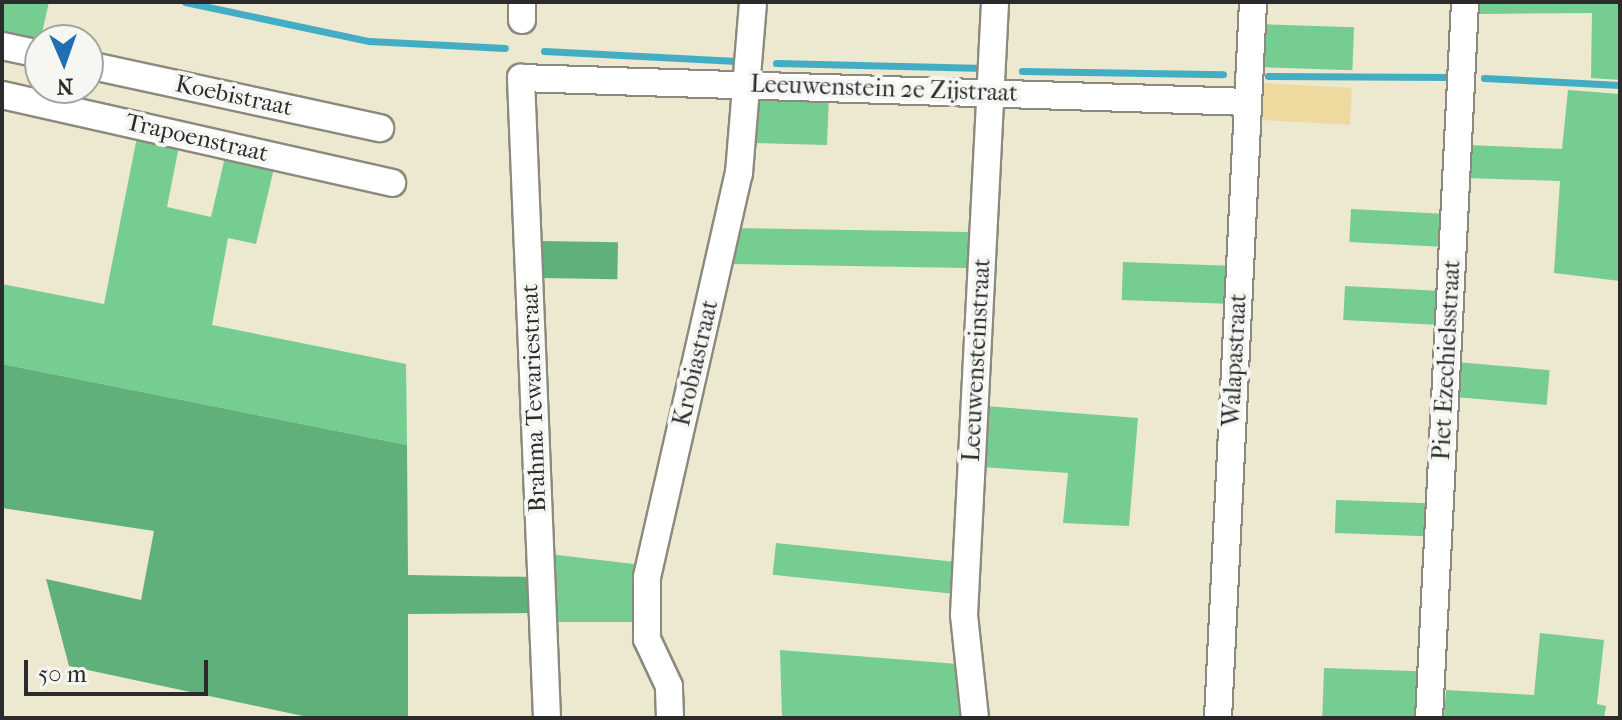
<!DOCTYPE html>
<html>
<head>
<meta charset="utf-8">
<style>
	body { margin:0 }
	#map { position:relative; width:1622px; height:720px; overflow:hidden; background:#ede8d0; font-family:"IM FELL French Canon",serif }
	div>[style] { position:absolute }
	.green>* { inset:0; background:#75cd92; transform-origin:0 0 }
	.forest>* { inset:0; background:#60b07c; transform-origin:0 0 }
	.sand>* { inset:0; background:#eeda9e; transform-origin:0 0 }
	.stream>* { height:7px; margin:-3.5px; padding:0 3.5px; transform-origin:3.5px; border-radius:3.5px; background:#43adc3 }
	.roads { filter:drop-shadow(2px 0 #8c8a7e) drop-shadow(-2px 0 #8c8a7e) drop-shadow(0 2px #8c8a7e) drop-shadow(0 -2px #8c8a7e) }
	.street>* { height:26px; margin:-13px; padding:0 13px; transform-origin:13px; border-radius:13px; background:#fff }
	span { translate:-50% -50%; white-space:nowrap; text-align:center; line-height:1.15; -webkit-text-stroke:8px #f6f6f2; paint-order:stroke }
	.street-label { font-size:24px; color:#2b2b2b }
	.frame { position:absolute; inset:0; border:4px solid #2b2b2b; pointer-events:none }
	.north { position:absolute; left:24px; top:24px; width:80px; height:80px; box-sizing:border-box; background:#f6f6f2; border:2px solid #a5a5a2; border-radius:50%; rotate:178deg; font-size:22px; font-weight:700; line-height:32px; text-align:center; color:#2b2b2b }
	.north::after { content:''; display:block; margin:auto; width:28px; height:36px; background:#1f6fb2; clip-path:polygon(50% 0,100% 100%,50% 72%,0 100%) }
	.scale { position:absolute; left:24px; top:660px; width:184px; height:36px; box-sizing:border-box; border:4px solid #2b2b2b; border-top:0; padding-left:10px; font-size:24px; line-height:28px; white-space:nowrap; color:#2b2b2b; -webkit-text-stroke:6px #f6f6f2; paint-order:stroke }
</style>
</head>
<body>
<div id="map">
	<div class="green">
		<i style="clip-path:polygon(2px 2px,49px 2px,39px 46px,2px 38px)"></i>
		<i style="clip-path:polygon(1478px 2px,1620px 2px,1620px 80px,1591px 78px,1592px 13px,1477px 14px)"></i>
		<i style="left:1259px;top:24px;width:95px;height:43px;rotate:2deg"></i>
		<i style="clip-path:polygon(1568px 90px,1620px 94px,1620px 281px,1554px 273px,1560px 181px,1466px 178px,1468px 145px,1562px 149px)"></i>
		<i style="clip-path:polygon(829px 94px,827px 145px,750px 143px,758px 97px)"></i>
		<i style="clip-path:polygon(138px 132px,180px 141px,167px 207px,211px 217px,226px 153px,275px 164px,256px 244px,228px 238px,212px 325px,406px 364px,407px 445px,2px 364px,2px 284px,104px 304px)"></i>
		<i style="left:1351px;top:209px;width:91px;height:33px;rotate:3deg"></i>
		<i style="left:733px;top:228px;width:236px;height:36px;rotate:1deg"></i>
		<i style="left:1123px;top:262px;width:105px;height:38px;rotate:2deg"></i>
		<i style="left:1345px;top:286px;width:92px;height:34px;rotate:3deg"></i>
		<i style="left:1456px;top:362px;width:94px;height:35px;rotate:5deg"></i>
		<i style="clip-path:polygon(985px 406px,1138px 418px,1129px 526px,1063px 523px,1068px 473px,981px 467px)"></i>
		<i style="left:1336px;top:500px;width:92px;height:33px;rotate:2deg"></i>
		<i style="left:776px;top:543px;width:181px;height:32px;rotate:6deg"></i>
		<i style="clip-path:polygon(549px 554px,642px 565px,637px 622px,551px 622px)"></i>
		<i style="clip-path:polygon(1540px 633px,1604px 640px,1597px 704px,1606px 706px,1604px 718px,1444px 718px,1446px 690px,1534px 695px)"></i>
		<i style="clip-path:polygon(780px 650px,958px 664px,960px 718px,782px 718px)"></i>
		<i style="left:1324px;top:668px;width:96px;height:50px;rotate:2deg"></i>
	</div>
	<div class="forest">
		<i style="left:541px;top:241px;width:77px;height:37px;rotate:1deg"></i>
		<i style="clip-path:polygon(2px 364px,407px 445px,408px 575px,532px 577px,534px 613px,408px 614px,408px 718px,312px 718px,69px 666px,46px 579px,141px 600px,154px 531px,2px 508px)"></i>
	</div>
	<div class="sand">
		<i style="left:1262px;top:83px;width:90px;height:37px;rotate:3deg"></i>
	</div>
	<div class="stream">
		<i style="left:185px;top:2px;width:188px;rotate:12deg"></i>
		<i style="left:369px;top:41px;width:136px;rotate:2.9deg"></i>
		<i style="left:544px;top:51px;width:193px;rotate:3deg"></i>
		<i style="left:776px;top:63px;width:199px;rotate:1.4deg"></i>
		<i style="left:1022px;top:71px;width:201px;rotate:0.9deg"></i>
		<i style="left:1268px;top:76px;width:179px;rotate:0.3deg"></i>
		<i style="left:1484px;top:78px;width:136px;rotate:2.9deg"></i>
	</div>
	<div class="roads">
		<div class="street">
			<i style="left:522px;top:20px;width:18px;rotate:-90deg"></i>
			<i style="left:2px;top:46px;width:39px;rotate:12deg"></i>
			<i style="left:88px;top:65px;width:299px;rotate:12.2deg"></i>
			<i style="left:2px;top:95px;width:400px;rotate:12.7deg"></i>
			<i style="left:547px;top:718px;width:641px;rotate:-92.33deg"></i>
			<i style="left:521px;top:78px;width:726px;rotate:1.89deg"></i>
			<i style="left:670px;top:718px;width:32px;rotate:-92deg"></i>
			<i style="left:669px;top:686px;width:52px;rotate:-115.1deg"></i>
			<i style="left:647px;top:639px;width:62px;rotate:-90deg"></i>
			<i style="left:647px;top:577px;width:414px;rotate:-77.2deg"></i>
			<i style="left:739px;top:173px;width:172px;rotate:-85.3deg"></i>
			<i style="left:975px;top:718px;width:104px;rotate:-96.1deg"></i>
			<i style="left:964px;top:615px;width:614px;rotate:-87.1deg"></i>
			<i style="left:1218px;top:718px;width:717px;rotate:-87.2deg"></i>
			<i style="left:1429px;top:718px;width:717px;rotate:-87.12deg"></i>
		</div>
	</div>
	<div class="street-label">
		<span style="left:884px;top:89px;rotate:2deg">Leeuwenstein 2e Zijstraat</span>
		<span style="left:234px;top:96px;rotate:12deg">Koebistraat</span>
		<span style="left:197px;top:138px;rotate:13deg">Trapoenstraat</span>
		<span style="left:977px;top:360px;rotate:-87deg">Leeuwensteinstraat</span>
		<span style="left:1235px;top:360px;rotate:-87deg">Walapastraat</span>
		<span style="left:1447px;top:360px;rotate:-87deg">Piet Ezechielsstraat</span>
		<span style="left:696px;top:363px;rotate:-77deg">Krobiastraat</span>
		<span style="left:534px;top:398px;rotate:-92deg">Brahma Tewariestraat</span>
	</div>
	<div class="frame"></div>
	<div class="north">N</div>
	<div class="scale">50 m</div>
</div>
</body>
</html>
